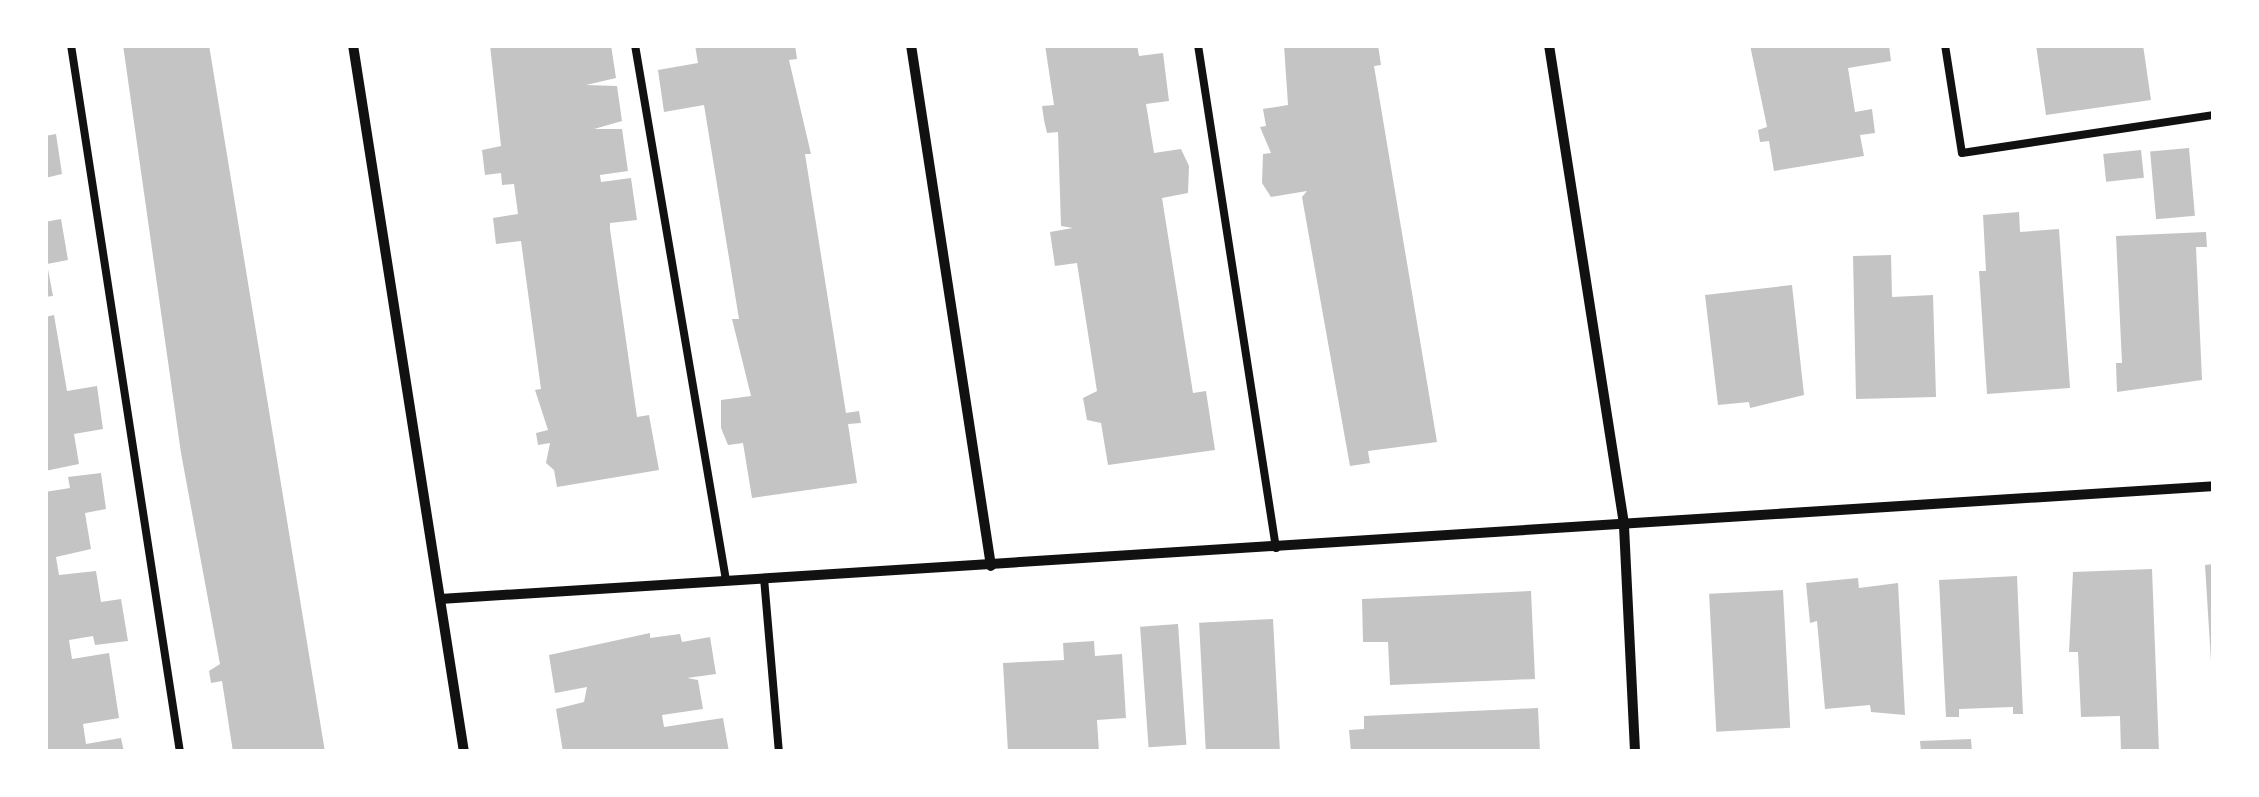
<!DOCTYPE html>
<html>
<head>
<meta charset="utf-8">
<style>
	body { margin:0 }
	#map { position:relative; width:2259px; height:797px; overflow:hidden; background:#fff; font-family:"Zilla Slab",serif }
	div>[style] { position:absolute }
	.building>* { inset:0; background:#c4c4c4; transform-origin:0 0 }
	.service>* { height:8px; margin:-4px; padding:0 4px; transform-origin:4px; border-radius:4px; background:#111 }
	.minor>* { height:10px; margin:-5px; padding:0 5px; transform-origin:5px; border-radius:5px; background:#111 }
	span { translate:-50% -50%; white-space:nowrap; text-align:center; line-height:1.15; -webkit-text-stroke:10px #fff; paint-order:stroke }
	.frame { position:absolute; inset:0; border:48px solid #fff; pointer-events:none }
</style>
</head>
<body>
<div id="map">
	<div class="building">
		<i style="clip-path:polygon(123px 45px,209px 45px,325px 752px,233px 752px,222px 681px,211px 683px,209px 671px,220px 664px,181px 453px)"></i>
		<i style="clip-path:polygon(490px 45px,611px 45px,616px 78px,586px 85px,617px 86px,622px 121px,594px 129px,622px 129px,628px 171px,600px 175px,601px 182px,631px 178px,637px 220px,610px 223px,610px 229px,637px 417px,649px 415px,659px 470px,557px 487px,554px 470px,546px 463px,550px 443px,538px 445px,536px 433px,548px 430px,535px 390px,541px 389px,521px 241px,496px 244px,493px 218px,518px 214px,514px 184px,502px 185px,501px 173px,485px 175px,482px 150px,501px 146px)"></i>
		<i style="clip-path:polygon(695px 45px,795px 45px,797px 59px,789px 60px,811px 154px,805px 154px,846px 413px,859px 411px,861px 423px,848px 424px,857px 483px,752px 498px,743px 443px,728px 445px,721px 428px,721px 400px,751px 396px,732px 319px,739px 319px,704px 105px,664px 112px,658px 70px,698px 63px)"></i>
		<i style="clip-path:polygon(1045px 45px,1137px 45px,1139px 56px,1163px 53px,1169px 101px,1146px 104px,1154px 153px,1181px 149px,1189px 166px,1188px 193px,1162px 198px,1193px 393px,1206px 391px,1215px 450px,1108px 465px,1101px 423px,1087px 420px,1083px 398px,1097px 391px,1077px 263px,1055px 266px,1050px 232px,1073px 228px,1061px 226px,1058px 132px,1047px 133px,1044px 120px,1042px 106px,1054px 105px)"></i>
		<i style="clip-path:polygon(1284px 45px,1378px 45px,1381px 65px,1374px 66px,1437px 442px,1368px 451px,1370px 463px,1350px 466px,1302px 197px,1307px 191px,1271px 197px,1262px 183px,1263px 154px,1271px 153px,1260px 127px,1266px 126px,1263px 109px,1288px 105px)"></i>
		<i style="clip-path:polygon(1750px 45px,1889px 45px,1891px 61px,1848px 68px,1855px 112px,1872px 109px,1875px 133px,1860px 135px,1864px 156px,1774px 171px,1769px 141px,1760px 142px,1758px 130px,1767px 127px)"></i>
		<i style="clip-path:polygon(2036px 45px,2143px 45px,2151px 100px,2046px 115px)"></i>
		<i style="clip-path:polygon(56px 134px,62px 174px,45px 178px,45px 136px)"></i>
		<i style="left:2189px;top:148px;width:68px;height:39px;rotate:85deg"></i>
		<i style="left:2141px;top:150px;width:28px;height:38px;rotate:84deg"></i>
		<i style="clip-path:polygon(2019px 212px,2020px 232px,2059px 229px,2070px 388px,1987px 394px,1979px 271px,1986px 271px,1983px 215px)"></i>
		<i style="clip-path:polygon(61px 219px,68px 260px,47px 264px,53px 296px,45px 297px,45px 222px)"></i>
		<i style="clip-path:polygon(2206px 232px,2207px 247px,2196px 247px,2202px 380px,2117px 392px,2116px 363px,2122px 363px,2116px 236px)"></i>
		<i style="clip-path:polygon(1891px 255px,1892px 297px,1933px 295px,1936px 397px,1856px 399px,1853px 256px)"></i>
		<i style="clip-path:polygon(1792px 285px,1804px 395px,1750px 408px,1749px 402px,1718px 405px,1705px 295px)"></i>
		<i style="clip-path:polygon(54px 315px,67px 391px,97px 386px,103px 429px,74px 434px,79px 464px,45px 471px,45px 317px)"></i>
		<i style="clip-path:polygon(101px 473px,106px 509px,85px 513px,91px 549px,56px 557px,59px 575px,96px 571px,101px 602px,121px 599px,128px 641px,95px 645px,93px 636px,69px 640px,72px 659px,109px 653px,119px 718px,83px 724px,86px 744px,121px 738px,124px 752px,45px 752px,45px 492px,70px 488px,68px 477px)"></i>
		<i style="clip-path:polygon(2214px 564px,2214px 661px,2211px 661px,2205px 565px)"></i>
		<i style="clip-path:polygon(2152px 569px,2159px 752px,2121px 752px,2120px 716px,2081px 717px,2078px 652px,2069px 652px,2073px 572px)"></i>
		<i style="clip-path:polygon(2017px 576px,2023px 714px,2013px 714px,2013px 707px,1959px 709px,1959px 717px,1946px 717px,1939px 580px)"></i>
		<i style="clip-path:polygon(1858px 578px,1859px 588px,1898px 583px,1905px 715px,1871px 712px,1870px 705px,1825px 709px,1817px 621px,1810px 623px,1806px 583px)"></i>
		<i style="left:1783px;top:590px;width:138px;height:74px;rotate:87deg"></i>
		<i style="clip-path:polygon(1531px 591px,1535px 679px,1390px 685px,1388px 642px,1363px 642px,1362px 599px)"></i>
		<i style="left:1273px;top:619px;width:133px;height:74px;rotate:87deg"></i>
		<i style="left:1178px;top:624px;width:121px;height:38px;rotate:86deg"></i>
		<i style="clip-path:polygon(650px 633px,650px 638px,680px 634px,682px 642px,710px 637px,716px 674px,687px 678px,698px 680px,703px 709px,662px 715px,664px 727px,723px 718px,729px 752px,563px 752px,556px 709px,584px 702px,587px 687px,555px 693px,549px 655px)"></i>
		<i style="clip-path:polygon(1094px 641px,1095px 656px,1122px 654px,1126px 718px,1097px 720px,1099px 752px,1008px 752px,1003px 663px,1064px 660px,1063px 643px)"></i>
		<i style="clip-path:polygon(1538px 708px,1540px 752px,1351px 752px,1349px 730px,1364px 729px,1364px 716px)"></i>
		<i style="clip-path:polygon(1971px 739px,1972px 752px,1921px 752px,1920px 741px)"></i>
	</div>
	<div class="service">
		<i style="left:71px;top:45px;width:715px;rotate:81.24deg"></i>
		<i style="left:635px;top:45px;width:543px;rotate:80.35deg"></i>
		<i style="left:1198px;top:45px;width:509px;rotate:81.19deg"></i>
		<i style="left:1945px;top:45px;width:109px;rotate:81.1deg"></i>
		<i style="left:1962px;top:153px;width:255px;rotate:-8.6deg"></i>
		<i style="left:764px;top:578px;width:175px;rotate:85.1deg"></i>
	</div>
	<div class="minor">
		<i style="left:353px;top:45px;width:716px;rotate:81.08deg"></i>
		<i style="left:911px;top:45px;width:527px;rotate:81.27deg"></i>
		<i style="left:1549px;top:45px;width:487px;rotate:81.1deg"></i>
		<i style="left:1624px;top:526px;width:226px;rotate:87.2deg"></i>
		<i style="left:440px;top:599px;width:1778px;rotate:-3.64deg"></i>
	</div>
	<div class="frame"></div>
</div>
</body>
</html>
